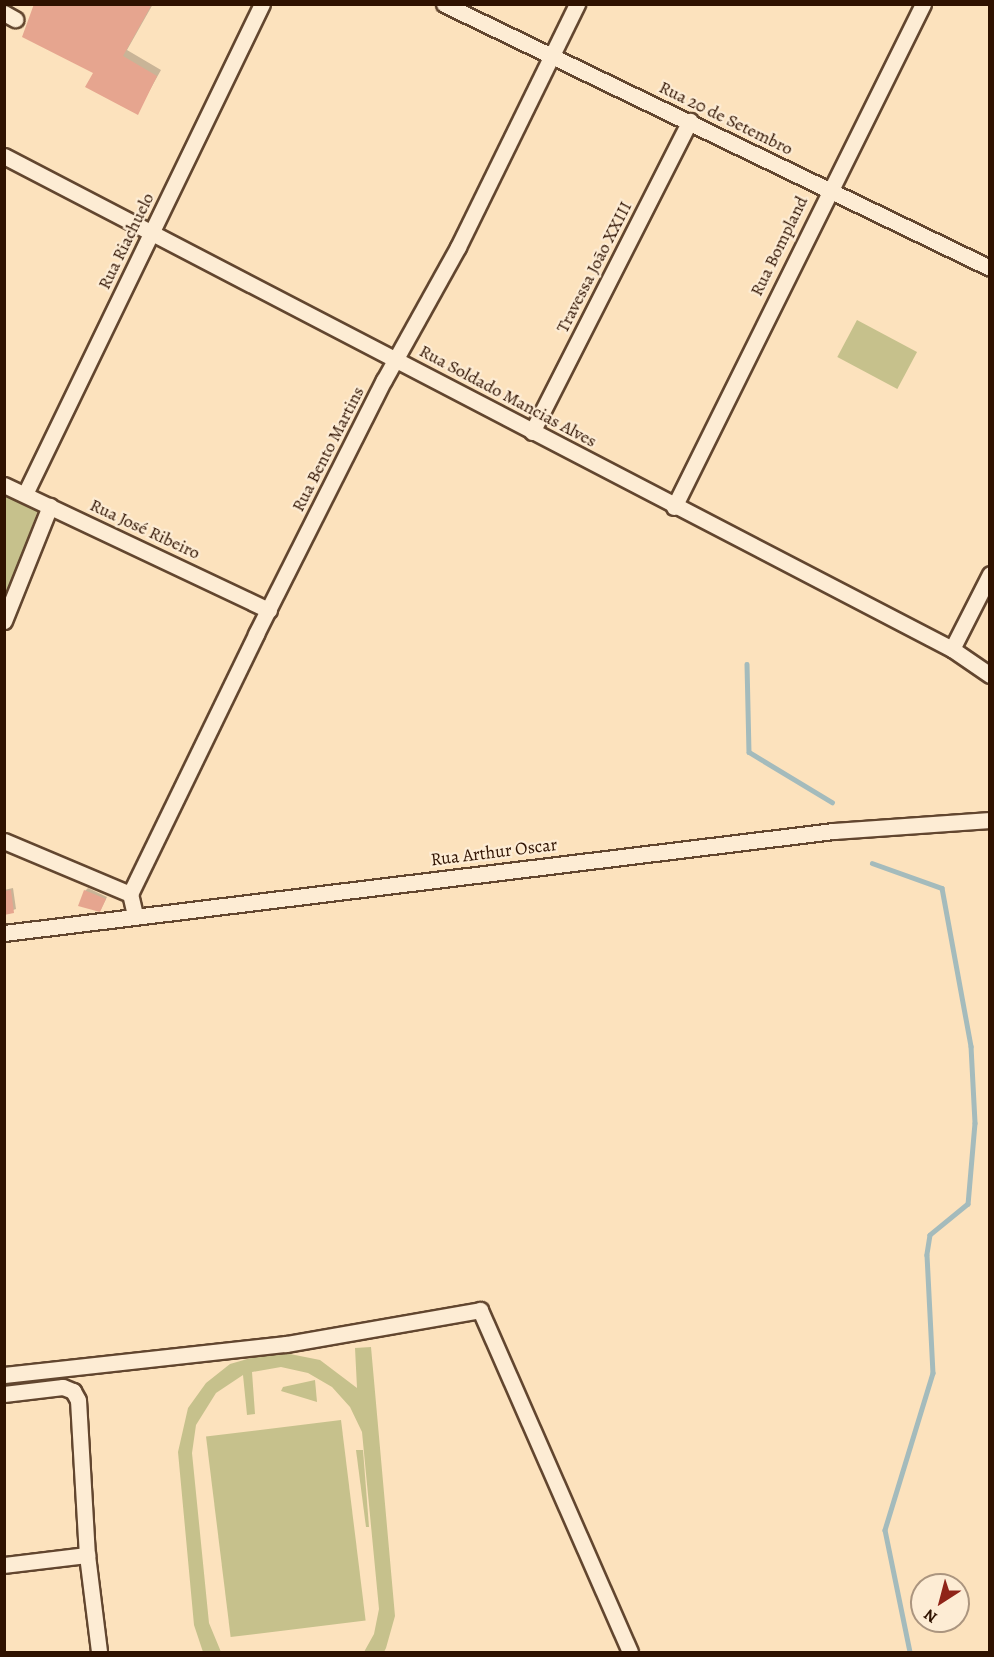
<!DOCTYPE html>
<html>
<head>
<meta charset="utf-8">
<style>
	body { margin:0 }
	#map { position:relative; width:994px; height:1657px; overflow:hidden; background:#fce2bd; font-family:Alegreya,serif }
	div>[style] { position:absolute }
	.green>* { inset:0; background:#c6c18c; transform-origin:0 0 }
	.shadow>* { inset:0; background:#0003 }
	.stream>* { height:4.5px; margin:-2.25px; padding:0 2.25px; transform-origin:2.25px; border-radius:2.25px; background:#a4bbbc }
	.building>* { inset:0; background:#e6a58f }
	.roads { filter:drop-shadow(2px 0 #62462f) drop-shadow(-2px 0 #62462f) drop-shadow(0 2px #62462f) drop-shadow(0 -2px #62462f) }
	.minor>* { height:15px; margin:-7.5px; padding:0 7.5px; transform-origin:7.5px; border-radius:7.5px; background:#fdecd4 }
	span { translate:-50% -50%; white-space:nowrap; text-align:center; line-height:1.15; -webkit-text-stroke:4.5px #fdecd4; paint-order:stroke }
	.street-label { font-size:18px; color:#2f1200 }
	.frame { position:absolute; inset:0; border:6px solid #2f1200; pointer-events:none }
	.north { position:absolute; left:910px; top:1573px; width:60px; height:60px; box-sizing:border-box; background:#fdecd4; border:2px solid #ab957f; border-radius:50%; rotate:216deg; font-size:16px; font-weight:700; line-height:24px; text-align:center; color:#2f1200 }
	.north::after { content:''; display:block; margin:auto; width:21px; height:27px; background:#8f2418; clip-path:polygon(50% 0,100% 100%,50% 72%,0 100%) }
</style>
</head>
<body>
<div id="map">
	<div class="green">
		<i style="left:857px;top:320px;width:68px;height:42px;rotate:28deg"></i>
		<i style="clip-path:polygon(5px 496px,38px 510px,5px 599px)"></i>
		<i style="clip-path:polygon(371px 1347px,395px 1616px,386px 1648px,384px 1652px,364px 1652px,374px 1634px,379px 1609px,362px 1432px,350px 1407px,332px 1387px,308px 1373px,281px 1367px,252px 1372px,255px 1414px,247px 1415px,243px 1375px,216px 1393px,196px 1425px,192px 1453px,209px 1623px,221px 1652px,203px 1652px,194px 1625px,178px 1452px,188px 1408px,206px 1383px,230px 1364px,275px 1351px,320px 1360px,357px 1388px,355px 1348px)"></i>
		<i style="clip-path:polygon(315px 1380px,317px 1402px,281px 1391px,283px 1387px)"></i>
		<i style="left:341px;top:1420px;width:202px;height:136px;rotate:83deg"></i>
		<i style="clip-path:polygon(356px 1450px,363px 1450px,369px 1527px,366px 1527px)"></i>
	</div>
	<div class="shadow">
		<i style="clip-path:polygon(37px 4px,153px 4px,127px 50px,161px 70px,137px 113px,95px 73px)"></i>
		<i style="clip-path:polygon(13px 888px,16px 909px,4px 913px,4px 890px)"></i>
		<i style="clip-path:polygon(88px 888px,107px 897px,100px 911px,85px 891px)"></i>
	</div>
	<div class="stream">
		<i style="left:747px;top:664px;width:88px;rotate:88.7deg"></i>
		<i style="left:749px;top:752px;width:97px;rotate:31.1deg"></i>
		<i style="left:872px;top:863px;width:74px;rotate:19.7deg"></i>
		<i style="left:942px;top:888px;width:161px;rotate:79.6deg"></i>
		<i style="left:971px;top:1046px;width:77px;rotate:87deg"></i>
		<i style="left:975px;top:1123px;width:81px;rotate:94.9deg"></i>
		<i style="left:968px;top:1204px;width:49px;rotate:140.8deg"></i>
		<i style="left:930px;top:1235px;width:20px;rotate:99deg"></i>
		<i style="left:927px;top:1255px;width:118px;rotate:87.1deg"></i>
		<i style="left:933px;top:1373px;width:164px;rotate:107deg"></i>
		<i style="left:885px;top:1530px;width:125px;rotate:78.4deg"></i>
	</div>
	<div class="building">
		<i style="clip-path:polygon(34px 4px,152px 4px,123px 56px,157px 76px,138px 115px,85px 87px,93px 73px,22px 37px)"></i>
		<i style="clip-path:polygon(11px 890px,14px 913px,4px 915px,4px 891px)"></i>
		<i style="clip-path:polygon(84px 890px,106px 899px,100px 912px,78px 906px)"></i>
	</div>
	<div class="roads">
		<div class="minor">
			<i style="left:444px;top:4px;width:606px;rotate:25.8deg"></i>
			<i style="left:4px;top:13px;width:13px;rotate:29deg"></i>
			<i style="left:4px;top:156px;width:1069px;rotate:27.48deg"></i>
			<i style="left:952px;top:649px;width:46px;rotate:34.4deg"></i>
			<i style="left:532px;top:432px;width:349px;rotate:-63.1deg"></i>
			<i style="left:4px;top:485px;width:293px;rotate:25.3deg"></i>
			<i style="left:25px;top:494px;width:544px;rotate:-64.19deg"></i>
			<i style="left:674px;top:507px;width:561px;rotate:-63.66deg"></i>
			<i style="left:4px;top:621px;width:124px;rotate:-68.2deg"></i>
			<i style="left:952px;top:649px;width:84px;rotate:-63.1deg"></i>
			<i style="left:4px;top:841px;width:137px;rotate:22.8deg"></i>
			<i style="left:135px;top:915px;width:22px;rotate:-103deg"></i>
			<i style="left:130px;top:894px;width:289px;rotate:-64.1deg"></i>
			<i style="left:256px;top:634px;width:284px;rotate:-63.3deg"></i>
			<i style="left:384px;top:380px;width:152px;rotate:-60.9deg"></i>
			<i style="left:458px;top:247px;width:271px;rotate:-63.9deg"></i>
			<i style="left:4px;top:933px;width:836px;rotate:-7.01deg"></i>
			<i style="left:834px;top:831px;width:156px;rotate:-4deg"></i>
			<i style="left:4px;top:1375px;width:284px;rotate:-6.3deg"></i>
			<i style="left:286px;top:1344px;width:197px;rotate:-9.9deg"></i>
			<i style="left:480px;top:1310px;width:373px;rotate:66.3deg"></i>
			<i style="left:4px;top:1394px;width:59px;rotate:-6.8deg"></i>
			<i style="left:63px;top:1387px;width:11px;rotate:22deg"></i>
			<i style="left:73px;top:1391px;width:10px;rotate:61deg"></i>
			<i style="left:78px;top:1400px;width:155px;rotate:86.7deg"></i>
			<i style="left:87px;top:1555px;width:98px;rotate:82.9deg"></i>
			<i style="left:4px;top:1565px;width:84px;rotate:-6.9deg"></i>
		</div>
	</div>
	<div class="street-label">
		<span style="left:726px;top:118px;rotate:26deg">Rua 20 de Setembro</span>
		<span style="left:126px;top:241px;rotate:-64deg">Rua Riachuelo</span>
		<span style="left:779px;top:246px;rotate:-64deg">Rua Bompland</span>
		<span style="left:594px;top:267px;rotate:-63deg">Travessa João XXIII</span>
		<span style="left:508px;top:396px;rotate:28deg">Rua Soldado Mancias Alves</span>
		<span style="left:328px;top:449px;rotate:-63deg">Rua Bento Martins</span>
		<span style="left:145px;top:529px;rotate:25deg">Rua José Ribeiro</span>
		<span style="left:494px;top:852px;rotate:-7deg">Rua Arthur Oscar</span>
	</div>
	<div class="frame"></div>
	<div class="north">N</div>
</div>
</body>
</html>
